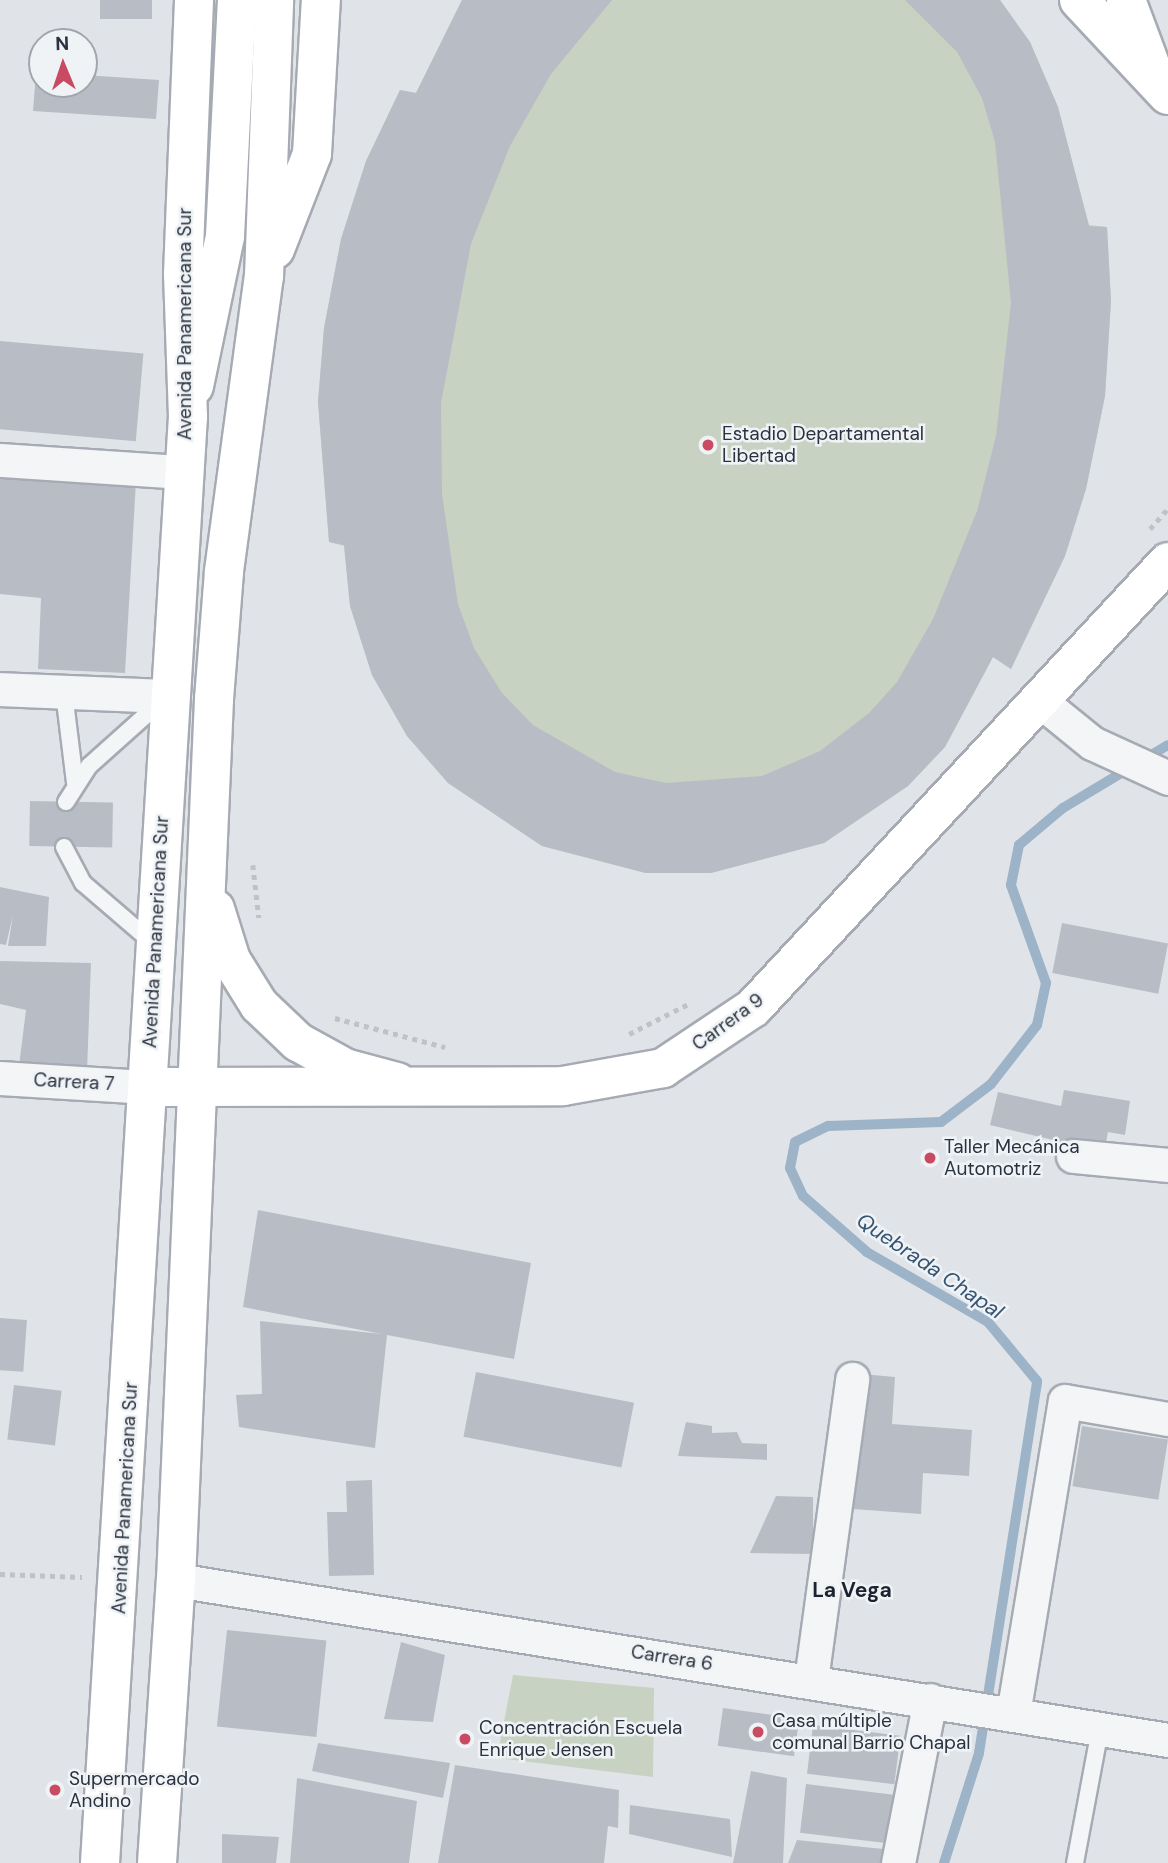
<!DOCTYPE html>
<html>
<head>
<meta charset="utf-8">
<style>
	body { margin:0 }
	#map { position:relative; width:1168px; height:1863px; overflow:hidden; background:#e0e4e9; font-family:"DM Sans",sans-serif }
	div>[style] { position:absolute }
	.green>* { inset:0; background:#c7d2c2 }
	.stream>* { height:10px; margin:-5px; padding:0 5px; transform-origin:5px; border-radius:5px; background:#9db3c7 }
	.building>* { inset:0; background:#b8bdc5; transform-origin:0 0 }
	.path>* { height:4.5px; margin-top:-2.25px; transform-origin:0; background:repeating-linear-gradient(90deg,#bfc2c7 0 5px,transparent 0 10px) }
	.roads { filter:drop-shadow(2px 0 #a6abb3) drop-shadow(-2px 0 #a6abb3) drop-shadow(0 2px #a6abb3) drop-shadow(0 -2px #a6abb3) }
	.service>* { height:16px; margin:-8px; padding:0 8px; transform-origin:8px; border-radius:8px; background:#f3f5f7 }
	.minor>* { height:33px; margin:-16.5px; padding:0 16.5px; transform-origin:16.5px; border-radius:16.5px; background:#f3f5f7 }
	.secondary>* { height:38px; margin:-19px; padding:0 19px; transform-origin:19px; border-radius:19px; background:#fff }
	.primary>* { height:38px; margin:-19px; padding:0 19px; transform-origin:19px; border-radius:19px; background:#fff }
	.dots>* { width:19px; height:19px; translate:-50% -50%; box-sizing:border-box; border:4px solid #f0f3f6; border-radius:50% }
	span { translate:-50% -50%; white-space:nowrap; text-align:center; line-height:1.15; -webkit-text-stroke:5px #f0f3f6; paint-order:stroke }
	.street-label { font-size:19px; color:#2a323f }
	.poi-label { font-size:19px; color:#2a323f }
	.left { translate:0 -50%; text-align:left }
	.water-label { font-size:21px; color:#355372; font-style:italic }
	.neighbourhood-label { font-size:21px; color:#1c2330; font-weight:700 }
	.north { position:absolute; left:28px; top:28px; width:70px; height:70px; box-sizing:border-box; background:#f0f3f6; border:2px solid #a1a6ad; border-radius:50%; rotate:358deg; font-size:19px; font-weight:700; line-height:28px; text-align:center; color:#2a323f }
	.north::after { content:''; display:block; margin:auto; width:24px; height:32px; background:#c84b62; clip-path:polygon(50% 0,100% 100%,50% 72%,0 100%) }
</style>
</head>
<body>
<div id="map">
	<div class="green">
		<i style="clip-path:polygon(462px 0,1000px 0,1030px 42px,1058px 107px,1089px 225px,1107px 227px,1111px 301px,1105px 396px,1086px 489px,1065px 556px,1011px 669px,993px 657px,945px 747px,908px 786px,824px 843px,711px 873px,645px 873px,542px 846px,448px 783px,407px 736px,372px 675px,350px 606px,344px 546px,329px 542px,318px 402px,324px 328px,341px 239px,366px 161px,400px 90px,416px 93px)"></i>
		<i style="clip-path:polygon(513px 1675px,654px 1688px,653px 1777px,497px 1758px)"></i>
	</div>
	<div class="stream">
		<i style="left:944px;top:1863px;width:115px;rotate:-72.3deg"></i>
		<i style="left:979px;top:1753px;width:376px;rotate:-81.1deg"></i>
		<i style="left:1037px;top:1381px;width:77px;rotate:-129.7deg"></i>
		<i style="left:988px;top:1322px;width:140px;rotate:-150deg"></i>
		<i style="left:867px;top:1252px;width:85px;rotate:-138.8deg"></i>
		<i style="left:803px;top:1196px;width:31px;rotate:-115deg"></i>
		<i style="left:790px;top:1168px;width:26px;rotate:-79deg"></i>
		<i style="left:795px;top:1142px;width:37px;rotate:-26deg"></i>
		<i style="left:828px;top:1126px;width:113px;rotate:-2deg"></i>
		<i style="left:941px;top:1122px;width:63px;rotate:-37.2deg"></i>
		<i style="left:991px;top:1084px;width:75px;rotate:-52.1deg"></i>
		<i style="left:1037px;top:1025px;width:43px;rotate:-77.9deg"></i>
		<i style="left:1046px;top:983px;width:104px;rotate:-109.7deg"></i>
		<i style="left:1011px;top:885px;width:41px;rotate:-78.7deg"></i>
		<i style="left:1019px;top:845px;width:57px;rotate:-40.1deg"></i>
		<i style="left:1063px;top:808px;width:122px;rotate:-31deg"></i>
	</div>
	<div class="building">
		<i style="left:100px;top:0;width:52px;height:19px"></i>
		<i style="clip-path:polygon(462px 0,612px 0,551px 74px,510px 146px,471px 244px,441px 403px,442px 494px,458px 604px,474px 648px,502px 693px,533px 725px,615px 772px,666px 783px,762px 776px,820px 751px,869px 713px,897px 682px,933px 619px,977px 511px,996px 436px,1011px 303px,995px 142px,982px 98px,957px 52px,905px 0,1000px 0,1030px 42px,1058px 107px,1089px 226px,1107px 227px,1111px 301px,1105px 396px,1086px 489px,1065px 556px,1011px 669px,993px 657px,945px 747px,908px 786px,824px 843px,711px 873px,646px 873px,542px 846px,448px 783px,407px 736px,372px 675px,350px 606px,344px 545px,329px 542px,318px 402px,324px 328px,341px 239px,366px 161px,400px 90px,416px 93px)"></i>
		<i style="clip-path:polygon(36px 72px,42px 72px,42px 84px,84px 84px,84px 75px,159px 80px,156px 119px,33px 111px)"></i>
		<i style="left:0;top:341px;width:144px;height:88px;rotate:5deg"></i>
		<i style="clip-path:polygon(0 474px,136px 481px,125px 673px,38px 669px,41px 598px,0 594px)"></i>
		<i style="left:30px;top:801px;width:83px;height:45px;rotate:1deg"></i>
		<i style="clip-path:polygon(0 887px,49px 897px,46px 946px,8px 946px,13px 915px,6px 945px,0 944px)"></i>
		<i style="left:1062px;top:923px;width:108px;height:51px;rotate:11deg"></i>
		<i style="clip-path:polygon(0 961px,91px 963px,87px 1072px,19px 1066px,26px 1010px,0 1004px)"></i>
		<i style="clip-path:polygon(1064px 1090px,1130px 1101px,1125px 1135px,1108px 1132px,1104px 1152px,990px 1125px,998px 1092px,1061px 1106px)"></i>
		<i style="clip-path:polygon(258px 1210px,531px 1263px,514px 1359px,387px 1335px,375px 1448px,239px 1427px,236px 1395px,262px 1394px,260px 1321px,382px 1334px,243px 1307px)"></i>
		<i style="left:0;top:1318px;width:27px;height:52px;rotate:4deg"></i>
		<i style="left:476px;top:1372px;width:161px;height:66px;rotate:11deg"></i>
		<i style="clip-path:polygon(862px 1374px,895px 1377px,892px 1424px,972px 1430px,969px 1476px,923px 1473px,921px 1514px,853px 1509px)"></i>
		<i style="left:14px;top:1385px;width:48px;height:55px;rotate:7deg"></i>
		<i style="clip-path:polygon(686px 1422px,712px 1426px,712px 1433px,737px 1432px,742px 1443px,767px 1444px,767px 1460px,678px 1456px)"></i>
		<i style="left:1082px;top:1426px;width:87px;height:61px;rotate:9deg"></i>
		<i style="clip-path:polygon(372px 1480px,374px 1575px,329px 1576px,327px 1512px,347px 1512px,346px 1481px)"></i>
		<i style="clip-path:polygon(776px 1496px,813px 1497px,813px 1554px,750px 1553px)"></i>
		<i style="left:227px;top:1630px;width:100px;height:97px;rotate:6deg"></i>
		<i style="clip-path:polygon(401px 1642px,445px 1655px,433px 1722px,384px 1719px)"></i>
		<i style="left:723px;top:1708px;width:77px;height:38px;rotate:8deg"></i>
		<i style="left:813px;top:1725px;width:88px;height:49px;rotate:7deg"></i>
		<i style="clip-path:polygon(318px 1743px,450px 1763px,443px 1798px,312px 1771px)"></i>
		<i style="clip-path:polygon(455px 1765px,619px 1790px,618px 1828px,608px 1826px,604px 1863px,438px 1863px)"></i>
		<i style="clip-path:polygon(751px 1771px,787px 1778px,783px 1863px,733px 1863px)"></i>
		<i style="clip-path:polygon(297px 1778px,417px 1801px,409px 1863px,290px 1863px)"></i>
		<i style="left:806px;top:1784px;width:88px;height:49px;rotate:7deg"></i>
		<i style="clip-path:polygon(630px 1805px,730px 1819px,732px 1857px,629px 1834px)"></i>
		<i style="clip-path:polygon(222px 1834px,279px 1837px,276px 1863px,222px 1863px)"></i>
		<i style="clip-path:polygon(797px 1840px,883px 1849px,880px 1863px,788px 1863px)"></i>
	</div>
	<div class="path">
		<i style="left:1150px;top:529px;width:28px;rotate:-49deg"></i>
		<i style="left:253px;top:865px;width:53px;rotate:83.5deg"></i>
		<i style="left:335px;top:1018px;width:114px;rotate:14.8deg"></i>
		<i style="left:629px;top:1034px;width:68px;rotate:-26.9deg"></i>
		<i style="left:0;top:1574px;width:82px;rotate:2.1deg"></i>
	</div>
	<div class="roads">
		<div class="service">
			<i style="left:64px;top:693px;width:90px;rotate:83deg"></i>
			<i style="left:66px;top:802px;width:43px;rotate:-57.4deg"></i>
			<i style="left:89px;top:766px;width:102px;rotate:-41.8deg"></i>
			<i style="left:64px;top:847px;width:41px;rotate:62.2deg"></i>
			<i style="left:83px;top:883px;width:94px;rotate:40.7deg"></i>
			<i style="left:1075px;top:1863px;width:136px;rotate:-79.4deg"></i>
		</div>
		<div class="minor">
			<i style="left:0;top:460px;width:182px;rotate:3.8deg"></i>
			<i style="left:0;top:689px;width:167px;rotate:2.4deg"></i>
			<i style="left:1039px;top:700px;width:68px;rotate:39.1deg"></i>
			<i style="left:1092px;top:743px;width:84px;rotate:24.7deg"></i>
			<i style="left:0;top:1078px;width:149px;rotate:3.5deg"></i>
			<i style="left:1073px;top:1156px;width:95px;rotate:5.4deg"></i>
			<i style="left:176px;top:1580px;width:1005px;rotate:9.16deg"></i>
			<i style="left:811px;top:1680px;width:304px;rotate:-82.2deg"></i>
			<i style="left:1013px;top:1714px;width:317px;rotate:-80.6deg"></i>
			<i style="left:1065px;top:1401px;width:105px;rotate:9.9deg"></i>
			<i style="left:898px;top:1863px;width:166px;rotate:-78.9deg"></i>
		</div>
		<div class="secondary">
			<i style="left:1079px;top:0;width:130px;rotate:46.9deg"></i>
			<i style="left:1126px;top:0;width:72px;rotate:69.5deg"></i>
			<i style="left:194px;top:386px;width:153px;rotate:-78.3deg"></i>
			<i style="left:225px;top:236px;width:236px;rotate:-87.1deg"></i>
			<i style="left:149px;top:1087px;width:414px;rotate:-0.1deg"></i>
			<i style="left:563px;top:1086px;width:102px;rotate:-10.2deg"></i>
			<i style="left:663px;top:1068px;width:108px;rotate:-33.7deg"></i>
			<i style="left:753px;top:1008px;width:609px;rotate:-47.06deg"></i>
		</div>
		<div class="primary">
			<i style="left:275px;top:249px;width:102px;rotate:-68.7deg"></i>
			<i style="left:312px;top:154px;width:154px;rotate:-86.7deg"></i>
			<i style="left:215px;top:909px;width:53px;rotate:72.6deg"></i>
			<i style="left:231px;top:960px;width:53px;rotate:58.1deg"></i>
			<i style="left:259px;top:1005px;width:54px;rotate:43.5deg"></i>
			<i style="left:298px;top:1042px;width:54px;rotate:29deg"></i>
			<i style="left:345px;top:1068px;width:54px;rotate:15.1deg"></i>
			<i style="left:100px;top:1863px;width:1449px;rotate:-86.52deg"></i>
			<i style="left:188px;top:417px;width:143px;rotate:-92deg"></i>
			<i style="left:183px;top:274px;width:274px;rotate:-87.7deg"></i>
			<i style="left:157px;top:1863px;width:284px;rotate:-86.2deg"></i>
			<i style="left:176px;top:1580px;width:882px;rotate:-87.53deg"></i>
			<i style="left:214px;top:699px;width:128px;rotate:-85.5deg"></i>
			<i style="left:224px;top:571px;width:297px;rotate:-82.3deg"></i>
			<i style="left:264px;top:277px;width:277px;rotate:-87.9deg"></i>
		</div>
	</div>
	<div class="dots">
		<i style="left:708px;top:445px;background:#c84b62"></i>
		<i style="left:930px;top:1158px;background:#c84b62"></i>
		<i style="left:758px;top:1732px;background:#c84b62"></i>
		<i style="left:465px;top:1739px;background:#c84b62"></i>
		<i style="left:55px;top:1790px;background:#c84b62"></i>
	</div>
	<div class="street-label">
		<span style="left:185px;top:324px;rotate:-90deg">Avenida Panamericana Sur</span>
		<span style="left:156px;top:932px;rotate:-87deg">Avenida Panamericana Sur</span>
		<span style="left:728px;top:1022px;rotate:-36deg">Carrera 9</span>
		<span style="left:74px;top:1082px;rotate:3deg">Carrera 7</span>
		<span style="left:125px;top:1498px;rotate:-87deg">Avenida Panamericana Sur</span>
		<span style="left:672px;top:1658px;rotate:9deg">Carrera 6</span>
	</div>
	<div class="poi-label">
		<span class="left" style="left:722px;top:445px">Estadio Departamental<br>Libertad</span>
		<span class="left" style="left:944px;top:1158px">Taller Mecánica<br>Automotriz</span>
		<span class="left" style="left:772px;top:1732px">Casa múltiple<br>comunal Barrio Chapal</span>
		<span class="left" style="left:479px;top:1739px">Concentración Escuela<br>Enrique Jensen</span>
		<span class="left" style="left:69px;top:1790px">Supermercado<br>Andino</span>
	</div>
	<div class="water-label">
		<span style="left:930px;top:1266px;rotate:34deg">Quebrada Chapal</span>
	</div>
	<div class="neighbourhood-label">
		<span style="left:852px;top:1590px">La Vega</span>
	</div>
	<div class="north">N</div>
</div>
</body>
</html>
